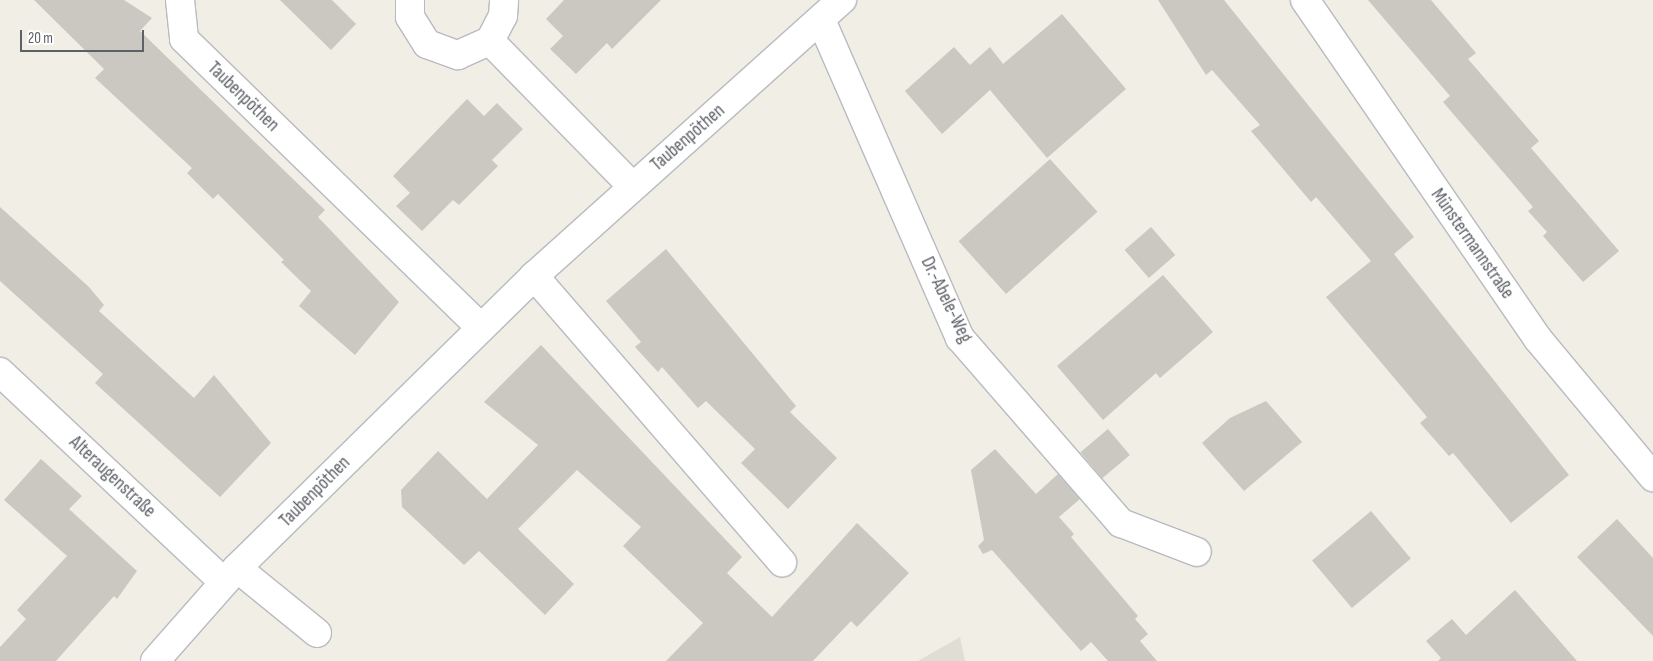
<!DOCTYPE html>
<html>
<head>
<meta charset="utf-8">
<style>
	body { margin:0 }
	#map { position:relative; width:1653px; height:661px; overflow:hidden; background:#f0eee5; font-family:"Sofia Sans Condensed",sans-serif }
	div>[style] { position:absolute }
	.education>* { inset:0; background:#e0ddd4 }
	.building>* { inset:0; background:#cbc8c2; transform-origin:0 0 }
	.roads { filter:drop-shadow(1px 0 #b8bbc0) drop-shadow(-1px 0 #b8bbc0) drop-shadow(0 1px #b8bbc0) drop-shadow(0 -1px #b8bbc0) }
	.minor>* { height:28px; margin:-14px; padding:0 14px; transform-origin:14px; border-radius:14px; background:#fff }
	span { translate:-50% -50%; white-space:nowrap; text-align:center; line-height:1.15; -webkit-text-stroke:4px #fff; paint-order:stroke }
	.street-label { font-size:19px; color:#5d6167 }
	.scale { position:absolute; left:20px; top:30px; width:124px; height:22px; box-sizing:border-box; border:2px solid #5d6167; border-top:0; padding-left:6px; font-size:15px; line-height:18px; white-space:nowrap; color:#5d6167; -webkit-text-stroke:4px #fff; paint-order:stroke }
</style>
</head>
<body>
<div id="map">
	<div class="education">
		<i style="clip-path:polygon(960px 637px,965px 661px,918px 661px)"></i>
	</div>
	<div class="building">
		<i style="clip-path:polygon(34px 0,124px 0,152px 18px,140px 31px,325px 210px,318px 217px,399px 302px,355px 355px,299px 306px,311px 291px,281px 262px,284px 260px,218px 194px,213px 199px,187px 173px,192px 168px,95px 78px,104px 69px)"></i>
		<i style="clip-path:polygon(280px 0,332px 0,356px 24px,331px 50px)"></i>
		<i style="clip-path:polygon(564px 0,661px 0,612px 49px,607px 43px,576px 74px,550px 49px,563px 36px,546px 19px)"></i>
		<i style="clip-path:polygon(1158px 0,1224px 0,1414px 237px,1394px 254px,1569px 475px,1511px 523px,1453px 453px,1449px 456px,1420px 423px,1427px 417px,1326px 297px,1371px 261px,1316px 197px,1311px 202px,1251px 131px,1260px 125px,1212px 70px,1206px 75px)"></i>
		<i style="clip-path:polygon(1368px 0,1431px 0,1476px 53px,1468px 59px,1539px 141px,1531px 148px,1619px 251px,1583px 282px,1543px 236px,1547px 232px,1528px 211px,1533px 207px,1443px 102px,1450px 96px)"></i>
		<i style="clip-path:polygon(1062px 14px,1126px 89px,1047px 158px,990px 90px,942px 134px,905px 91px,954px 47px,970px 65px,990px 47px,1003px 64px)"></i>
		<i style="clip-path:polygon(467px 99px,484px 116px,497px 103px,523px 129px,492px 160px,498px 166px,459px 205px,453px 200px,422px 231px,396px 206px,410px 193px,393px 176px)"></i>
		<i style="left:1050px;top:159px;width:71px;height:123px;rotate:48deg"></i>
		<i style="clip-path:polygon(0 207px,89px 287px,104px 305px,99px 311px,194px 398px,214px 375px,271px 443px,220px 497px,95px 383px,103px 374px,0 281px)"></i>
		<i style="left:1151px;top:227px;width:37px;height:35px;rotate:49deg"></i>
		<i style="clip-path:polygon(666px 249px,796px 406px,790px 412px,837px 458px,788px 509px,741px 463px,755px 449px,706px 401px,698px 408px,662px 367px,658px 372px,635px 347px,641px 342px,606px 301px)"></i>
		<i style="clip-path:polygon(1163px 275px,1213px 332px,1160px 378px,1156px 373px,1103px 420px,1057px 366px)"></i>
		<i style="clip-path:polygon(541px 345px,742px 557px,727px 573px,772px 617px,857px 523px,909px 573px,857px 627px,851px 621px,813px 661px,666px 661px,703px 623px,623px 546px,641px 527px,577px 470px,518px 529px,574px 584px,545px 615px,479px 551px,464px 565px,402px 507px,401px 490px,438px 451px,487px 499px,538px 445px,484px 402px)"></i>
		<i style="clip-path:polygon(1266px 401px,1302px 442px,1244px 491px,1202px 443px,1230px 418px)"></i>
		<i style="left:1108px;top:429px;width:34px;height:36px;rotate:50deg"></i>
		<i style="clip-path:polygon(995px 449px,1036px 494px,1058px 474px,1080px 499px,1059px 517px,1074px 534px,1071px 537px,1138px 616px,1135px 619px,1148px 634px,1140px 641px,1157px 661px,1108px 661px,1091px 642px,1081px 651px,992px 550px,983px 554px,978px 546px,984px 540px,971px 470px)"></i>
		<i style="clip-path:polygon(41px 459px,82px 496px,69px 509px,137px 571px,117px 599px,114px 596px,56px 661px,0 661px,0 647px,26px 619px,17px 610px,67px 556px,4px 500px)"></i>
		<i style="left:1371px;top:511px;width:62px;height:77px;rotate:50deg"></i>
		<i style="clip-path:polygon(1617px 519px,1653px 558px,1653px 636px,1577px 557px)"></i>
		<i style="clip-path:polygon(1515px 590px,1577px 661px,1438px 661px,1441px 658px,1426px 641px,1452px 619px,1466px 635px)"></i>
	</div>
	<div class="roads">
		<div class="minor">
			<i style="left:180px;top:0;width:39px;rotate:84deg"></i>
			<i style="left:184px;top:39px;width:414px;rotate:44.2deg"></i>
			<i style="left:410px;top:0;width:17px;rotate:90deg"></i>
			<i style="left:410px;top:17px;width:32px;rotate:58deg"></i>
			<i style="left:427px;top:44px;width:33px;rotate:20deg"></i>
			<i style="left:458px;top:55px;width:35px;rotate:-24deg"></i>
			<i style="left:490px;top:41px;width:28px;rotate:-63deg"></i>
			<i style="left:503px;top:16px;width:16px;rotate:-86deg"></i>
			<i style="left:1305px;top:0;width:411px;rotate:55.5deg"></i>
			<i style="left:1538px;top:339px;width:180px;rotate:50.2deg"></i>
			<i style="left:821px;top:20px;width:347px;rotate:66.4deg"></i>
			<i style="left:960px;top:338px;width:245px;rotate:49deg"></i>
			<i style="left:1121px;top:523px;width:81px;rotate:20.9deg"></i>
			<i style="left:490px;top:41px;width:204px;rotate:45.6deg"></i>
			<i style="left:534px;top:276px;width:379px;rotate:49.1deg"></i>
			<i style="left:0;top:372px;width:307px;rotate:43.2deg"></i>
			<i style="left:237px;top:568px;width:103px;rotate:39.1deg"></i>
			<i style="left:155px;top:661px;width:124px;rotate:-48.6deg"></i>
			<i style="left:237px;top:568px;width:417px;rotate:-44.5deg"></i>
			<i style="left:534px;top:276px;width:414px;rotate:-41.9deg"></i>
		</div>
	</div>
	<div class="street-label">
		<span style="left:243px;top:97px;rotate:44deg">Taubenpöthen</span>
		<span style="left:688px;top:138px;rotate:-41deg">Taubenpöthen</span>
		<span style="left:1472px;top:244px;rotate:55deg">Münstermannstraße</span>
		<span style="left:946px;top:300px;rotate:64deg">Dr.-Abele-Weg</span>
		<span style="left:112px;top:477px;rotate:43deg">Alteraugenstraße</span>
		<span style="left:315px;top:492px;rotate:-45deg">Taubenpöthen</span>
	</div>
	<div class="scale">20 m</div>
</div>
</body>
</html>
